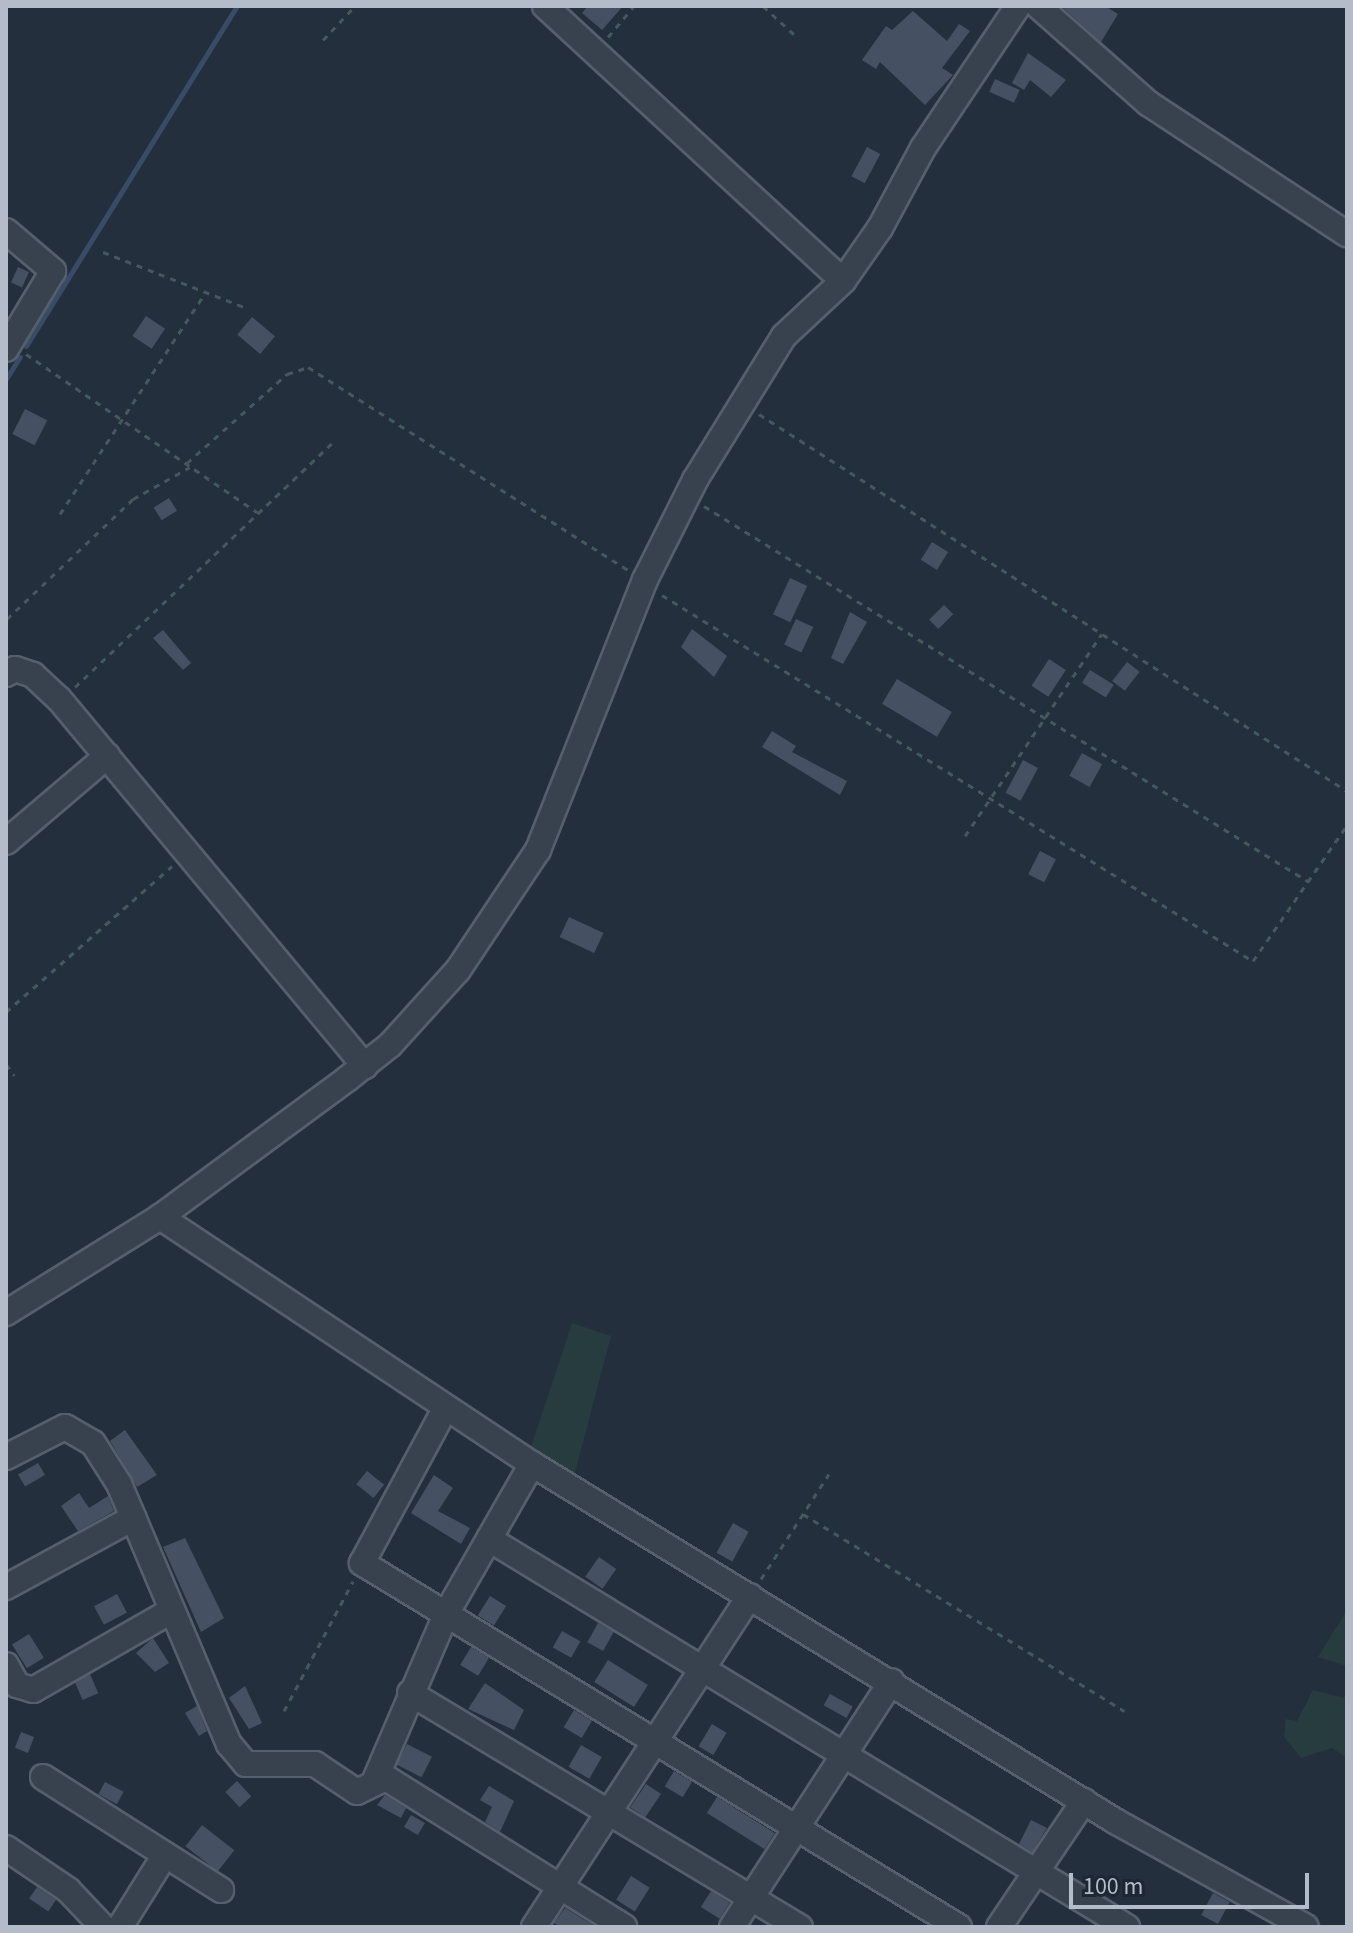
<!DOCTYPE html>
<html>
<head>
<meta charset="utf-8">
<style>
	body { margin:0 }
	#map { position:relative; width:1353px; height:1933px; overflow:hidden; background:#242f3e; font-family:"Source Sans 3",sans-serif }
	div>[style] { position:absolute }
	.green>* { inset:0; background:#263c3f }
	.stream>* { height:5px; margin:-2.5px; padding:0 2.5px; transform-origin:2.5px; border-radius:2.5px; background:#394c67 }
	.building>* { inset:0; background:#455162; transform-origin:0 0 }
	.path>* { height:3px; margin-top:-1.5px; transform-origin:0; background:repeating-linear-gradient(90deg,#44595c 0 6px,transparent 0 12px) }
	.roads { filter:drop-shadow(2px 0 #565f6c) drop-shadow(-2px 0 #565f6c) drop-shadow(0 2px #565f6c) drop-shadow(0 -2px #565f6c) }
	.minor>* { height:24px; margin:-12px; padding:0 12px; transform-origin:12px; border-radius:12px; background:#38414e }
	span { translate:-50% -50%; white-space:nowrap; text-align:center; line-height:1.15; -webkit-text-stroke:8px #1d2633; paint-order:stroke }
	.frame { position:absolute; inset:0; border:8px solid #b4bcc9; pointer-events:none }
	.scale { position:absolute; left:1069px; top:1873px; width:240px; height:36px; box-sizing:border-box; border:4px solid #b4bcc9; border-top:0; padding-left:10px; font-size:24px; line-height:28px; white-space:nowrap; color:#b4bcc9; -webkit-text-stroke:6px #1d2633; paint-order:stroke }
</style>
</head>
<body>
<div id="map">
	<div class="green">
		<i style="clip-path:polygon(572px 1323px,611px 1336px,574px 1476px,531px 1447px)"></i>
		<i style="clip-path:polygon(1347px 1610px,1347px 1666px,1318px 1657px)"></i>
		<i style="clip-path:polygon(1347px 1688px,1347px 1758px,1332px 1748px,1301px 1758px,1284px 1737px,1286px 1719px,1297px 1721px,1313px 1690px,1344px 1698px)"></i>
	</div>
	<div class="stream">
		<i style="left:26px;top:346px;width:400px;rotate:-58.2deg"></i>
		<i style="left:6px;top:379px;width:26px;rotate:-58deg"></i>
	</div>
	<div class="building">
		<i style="clip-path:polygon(588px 6px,623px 6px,602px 30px,582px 13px)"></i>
		<i style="clip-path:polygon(1061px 6px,1105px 6px,1118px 14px,1101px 42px)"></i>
		<i style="clip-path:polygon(913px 11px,947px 41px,959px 24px,970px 31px,942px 68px,953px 75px,925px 105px,880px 62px,876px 69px,862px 60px,886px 26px,892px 30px)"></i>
		<i style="clip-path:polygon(1028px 53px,1066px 80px,1051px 97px,1030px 80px,1024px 90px,1012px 83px)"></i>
		<i style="left:995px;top:79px;width:27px;height:14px;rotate:24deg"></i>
		<i style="left:867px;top:147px;width:15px;height:33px;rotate:28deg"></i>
		<i style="left:18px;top:267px;width:12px;height:17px;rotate:24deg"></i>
		<i style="left:146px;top:316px;width:23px;height:24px;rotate:34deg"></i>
		<i style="left:252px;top:317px;width:30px;height:23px;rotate:40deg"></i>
		<i style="left:25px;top:409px;width:25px;height:28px;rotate:27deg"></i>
		<i style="left:169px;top:498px;width:15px;height:18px;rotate:58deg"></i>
		<i style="left:932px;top:542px;width:19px;height:21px;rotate:32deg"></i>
		<i style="left:790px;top:578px;width:19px;height:40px;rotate:25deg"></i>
		<i style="left:944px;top:605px;width:13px;height:21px;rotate:45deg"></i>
		<i style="clip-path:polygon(850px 612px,867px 622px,843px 664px,831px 658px)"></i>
		<i style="left:796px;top:619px;width:19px;height:28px;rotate:25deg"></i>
		<i style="clip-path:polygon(692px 629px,727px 656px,714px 677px,681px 647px)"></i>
		<i style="clip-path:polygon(163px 630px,191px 663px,183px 670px,153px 638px)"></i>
		<i style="left:1049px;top:659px;width:20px;height:32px;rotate:33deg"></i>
		<i style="left:1127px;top:662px;width:16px;height:24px;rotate:38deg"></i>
		<i style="left:1090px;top:670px;width:28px;height:15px;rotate:32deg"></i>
		<i style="left:897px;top:679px;width:64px;height:29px;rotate:31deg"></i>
		<i style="clip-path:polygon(772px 731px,796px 746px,792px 752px,847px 781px,840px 795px,762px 747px)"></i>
		<i style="left:1082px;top:753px;width:23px;height:26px;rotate:29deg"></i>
		<i style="left:1023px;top:760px;width:17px;height:37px;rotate:28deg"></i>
		<i style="left:1040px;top:851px;width:18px;height:26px;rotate:27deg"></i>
		<i style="left:569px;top:917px;width:38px;height:22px;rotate:25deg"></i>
		<i style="clip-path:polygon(125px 1430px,157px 1475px,137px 1487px,110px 1441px)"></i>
		<i style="left:38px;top:1463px;width:14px;height:23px;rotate:60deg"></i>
		<i style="left:367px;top:1471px;width:22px;height:17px;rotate:39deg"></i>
		<i style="clip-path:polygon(434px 1475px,453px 1488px,438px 1511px,470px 1528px,461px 1544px,411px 1513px)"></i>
		<i style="clip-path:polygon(79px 1493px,89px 1508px,108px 1496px,114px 1511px,78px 1531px,61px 1506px)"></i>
		<i style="left:733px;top:1523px;width:18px;height:34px;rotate:29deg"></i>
		<i style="clip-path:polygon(185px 1538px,224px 1618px,201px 1632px,163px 1547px)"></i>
		<i style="left:599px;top:1557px;width:21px;height:24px;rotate:35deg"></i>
		<i style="left:117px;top:1594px;width:21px;height:26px;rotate:62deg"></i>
		<i style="left:490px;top:1596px;width:19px;height:23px;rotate:32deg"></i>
		<i style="left:598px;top:1623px;width:18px;height:22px;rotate:29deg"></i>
		<i style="left:562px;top:1631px;width:21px;height:19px;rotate:29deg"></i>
		<i style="left:29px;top:1634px;width:28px;height:20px;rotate:58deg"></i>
		<i style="clip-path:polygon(153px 1638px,169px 1663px,155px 1672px,136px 1653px)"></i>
		<i style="left:471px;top:1647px;width:21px;height:21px;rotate:31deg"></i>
		<i style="left:608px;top:1660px;width:47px;height:26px;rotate:32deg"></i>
		<i style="left:90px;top:1674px;width:21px;height:17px;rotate:67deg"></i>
		<i style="clip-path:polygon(485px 1683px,524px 1710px,514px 1730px,468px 1709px)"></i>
		<i style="clip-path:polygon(245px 1686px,262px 1723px,249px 1729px,229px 1698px)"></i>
		<i style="left:830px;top:1694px;width:26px;height:13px;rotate:29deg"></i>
		<i style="clip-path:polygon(197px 1706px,207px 1731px,199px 1736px,185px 1713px)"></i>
		<i style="left:574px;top:1710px;width:21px;height:20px;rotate:31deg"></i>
		<i style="left:712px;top:1724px;width:17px;height:26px;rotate:31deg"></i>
		<i style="left:21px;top:1732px;width:14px;height:17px;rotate:21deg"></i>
		<i style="left:407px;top:1744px;width:28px;height:23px;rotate:27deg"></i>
		<i style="left:581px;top:1745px;width:24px;height:25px;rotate:30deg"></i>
		<i style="left:674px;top:1771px;width:21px;height:18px;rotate:31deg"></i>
		<i style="left:237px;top:1781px;width:21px;height:16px;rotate:47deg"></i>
		<i style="left:105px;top:1782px;width:21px;height:14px;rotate:28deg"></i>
		<i style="left:646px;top:1784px;width:18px;height:28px;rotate:34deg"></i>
		<i style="clip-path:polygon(489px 1786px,514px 1801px,500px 1832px,485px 1822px,492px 1807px,480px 1800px)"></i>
		<i style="clip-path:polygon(385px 1795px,406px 1808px,401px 1818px,377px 1805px)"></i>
		<i style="left:717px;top:1797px;width:68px;height:19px;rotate:32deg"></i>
		<i style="left:411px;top:1815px;width:16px;height:14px;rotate:30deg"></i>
		<i style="clip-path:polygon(1031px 1820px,1047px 1828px,1032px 1852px,1019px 1844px)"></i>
		<i style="left:202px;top:1825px;width:41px;height:27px;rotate:38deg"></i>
		<i style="left:631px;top:1876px;width:22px;height:28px;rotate:32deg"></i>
		<i style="left:37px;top:1887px;width:23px;height:14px;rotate:34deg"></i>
		<i style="left:711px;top:1891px;width:22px;height:19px;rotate:32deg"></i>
		<i style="left:1213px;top:1893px;width:19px;height:25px;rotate:28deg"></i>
		<i style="clip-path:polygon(565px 1908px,596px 1927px,560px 1927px,554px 1923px)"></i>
	</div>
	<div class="path">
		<i style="left:763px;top:6px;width:45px;rotate:42.3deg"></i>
		<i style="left:608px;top:37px;width:40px;rotate:-50deg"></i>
		<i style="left:323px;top:40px;width:47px;rotate:-46.7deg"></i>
		<i style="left:103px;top:252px;width:151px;rotate:21.3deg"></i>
		<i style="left:26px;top:354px;width:280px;rotate:34.4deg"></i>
		<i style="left:759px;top:414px;width:698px;rotate:32.67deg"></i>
		<i style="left:187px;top:463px;width:134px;rotate:-41.7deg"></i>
		<i style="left:287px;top:374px;width:22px;rotate:-18deg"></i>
		<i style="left:308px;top:367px;width:379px;rotate:32.4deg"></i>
		<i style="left:704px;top:506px;width:712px;rotate:31.86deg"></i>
		<i style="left:60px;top:514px;width:264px;rotate:-56.7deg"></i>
		<i style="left:662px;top:595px;width:695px;rotate:31.77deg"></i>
		<i style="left:1253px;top:961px;width:165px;rotate:-55.3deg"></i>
		<i style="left:7px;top:619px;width:174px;rotate:-43.6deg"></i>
		<i style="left:133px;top:499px;width:65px;rotate:-29.3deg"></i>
		<i style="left:75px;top:687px;width:354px;rotate:-43.5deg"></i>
		<i style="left:965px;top:836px;width:244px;rotate:-55.9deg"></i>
		<i style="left:6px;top:1012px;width:221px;rotate:-41.3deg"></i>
		<i style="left:6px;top:1064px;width:14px;rotate:54deg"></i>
		<i style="left:803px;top:1514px;width:377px;rotate:31.5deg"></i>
		<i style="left:761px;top:1579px;width:125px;rotate:-57.1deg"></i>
		<i style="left:284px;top:1711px;width:147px;rotate:-62deg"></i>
	</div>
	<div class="roads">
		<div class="minor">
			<i style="left:545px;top:6px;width:405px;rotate:42.7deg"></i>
			<i style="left:1038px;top:6px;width:147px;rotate:41.4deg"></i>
			<i style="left:1148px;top:103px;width:238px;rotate:33.4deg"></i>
			<i style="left:6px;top:231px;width:62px;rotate:40.4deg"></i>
			<i style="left:53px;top:271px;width:91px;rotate:121.1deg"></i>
			<i style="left:6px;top:674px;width:10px;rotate:-29deg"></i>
			<i style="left:15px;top:669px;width:19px;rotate:18deg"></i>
			<i style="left:33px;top:675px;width:35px;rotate:43deg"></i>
			<i style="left:59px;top:699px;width:478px;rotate:50.2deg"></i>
			<i style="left:6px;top:842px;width:133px;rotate:-40.4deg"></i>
			<i style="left:160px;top:1217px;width:447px;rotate:33.6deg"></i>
			<i style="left:532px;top:1464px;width:684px;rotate:31.48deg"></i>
			<i style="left:1115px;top:1821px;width:218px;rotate:29deg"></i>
			<i style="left:6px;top:1313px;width:181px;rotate:-31.9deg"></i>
			<i style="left:160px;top:1217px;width:232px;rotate:-36.4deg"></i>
			<i style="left:347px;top:1079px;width:55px;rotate:-38.3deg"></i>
			<i style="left:390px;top:1045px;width:101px;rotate:-47.8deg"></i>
			<i style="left:458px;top:970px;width:144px;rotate:-56.3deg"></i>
			<i style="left:538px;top:850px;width:290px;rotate:-68.4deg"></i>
			<i style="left:645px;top:580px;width:112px;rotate:-63.4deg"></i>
			<i style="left:695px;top:480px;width:169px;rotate:-58.3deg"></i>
			<i style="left:784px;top:336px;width:81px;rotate:-43deg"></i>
			<i style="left:843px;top:281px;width:65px;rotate:-55.1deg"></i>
			<i style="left:880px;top:228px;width:91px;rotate:-61.7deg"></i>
			<i style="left:923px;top:148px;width:171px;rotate:-56.2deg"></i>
			<i style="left:445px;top:1409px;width:175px;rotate:118.3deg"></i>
			<i style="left:362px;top:1563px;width:699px;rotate:31.37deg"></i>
			<i style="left:6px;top:1457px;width:66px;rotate:-27deg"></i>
			<i style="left:65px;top:1427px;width:32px;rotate:30deg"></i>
			<i style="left:93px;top:1443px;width:49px;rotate:57.6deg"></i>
			<i style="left:119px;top:1484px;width:282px;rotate:67.1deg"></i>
			<i style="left:229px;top:1744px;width:26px;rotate:50deg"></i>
			<i style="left:246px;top:1764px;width:69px"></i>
			<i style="left:315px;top:1764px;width:50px;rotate:33.7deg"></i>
			<i style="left:357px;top:1792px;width:32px;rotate:-26deg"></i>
			<i style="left:386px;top:1778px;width:281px;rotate:32deg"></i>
			<i style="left:489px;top:1539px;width:747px;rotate:31.31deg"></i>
			<i style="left:6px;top:1587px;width:145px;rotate:-28.5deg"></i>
			<i style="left:6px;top:1665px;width:23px;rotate:61deg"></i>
			<i style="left:17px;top:1685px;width:17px;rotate:17deg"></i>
			<i style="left:33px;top:1690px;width:157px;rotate:-29.8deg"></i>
			<i style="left:410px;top:1693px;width:455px;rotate:31deg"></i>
			<i style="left:43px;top:1777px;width:211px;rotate:32.4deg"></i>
			<i style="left:375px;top:1780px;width:181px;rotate:-66.8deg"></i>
			<i style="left:446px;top:1614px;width:173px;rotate:-60.2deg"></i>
			<i style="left:6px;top:1848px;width:75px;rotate:34.1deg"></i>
			<i style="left:68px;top:1890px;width:51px;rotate:46.6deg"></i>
			<i style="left:120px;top:1927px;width:85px;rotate:-58deg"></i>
			<i style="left:534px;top:1927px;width:395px;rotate:-56.9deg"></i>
			<i style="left:732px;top:1927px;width:293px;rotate:-57deg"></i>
			<i style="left:999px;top:1927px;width:152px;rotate:-56deg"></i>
		</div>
	</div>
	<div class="frame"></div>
	<div class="scale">100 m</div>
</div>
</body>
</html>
